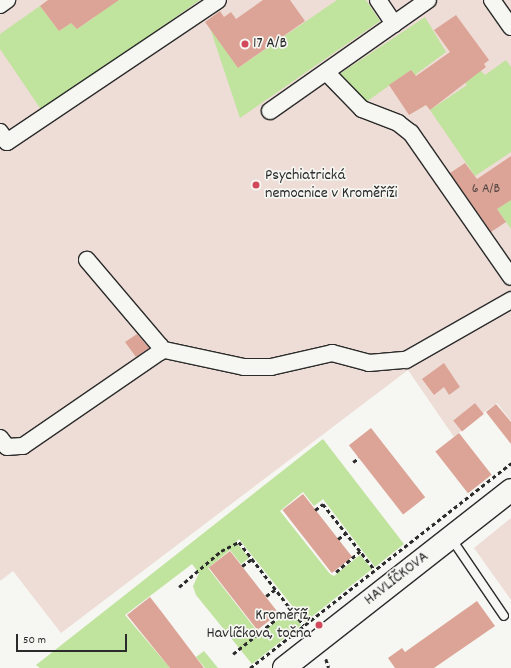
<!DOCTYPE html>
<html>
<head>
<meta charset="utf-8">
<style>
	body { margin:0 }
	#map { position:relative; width:511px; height:668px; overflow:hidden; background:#f6f6f2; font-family:Dekko,sans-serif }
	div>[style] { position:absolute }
	.built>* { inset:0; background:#eeddd6 }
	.green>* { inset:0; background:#c0e39d }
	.building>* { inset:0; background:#dca496; transform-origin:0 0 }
	.path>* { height:2.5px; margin-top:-1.25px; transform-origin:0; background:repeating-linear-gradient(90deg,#2b2b2b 0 4px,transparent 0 7px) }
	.roads { filter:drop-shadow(1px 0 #2b2b2b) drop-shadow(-1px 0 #2b2b2b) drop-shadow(0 1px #2b2b2b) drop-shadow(0 -1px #2b2b2b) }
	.lane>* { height:8px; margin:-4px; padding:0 4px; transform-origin:4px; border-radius:4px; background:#f6f6f2 }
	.street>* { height:16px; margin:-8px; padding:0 8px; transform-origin:8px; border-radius:8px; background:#f6f6f2 }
	.secondary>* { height:22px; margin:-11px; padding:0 11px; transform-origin:11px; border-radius:11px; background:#f6f6f2 }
	.dots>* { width:11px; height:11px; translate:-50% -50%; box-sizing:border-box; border:2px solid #f6f6f2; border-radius:50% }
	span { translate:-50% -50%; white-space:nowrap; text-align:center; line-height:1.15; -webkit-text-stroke:3.5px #f6f6f2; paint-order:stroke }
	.number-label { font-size:14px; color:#574946 }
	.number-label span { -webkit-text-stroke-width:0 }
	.poi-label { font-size:16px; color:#2b2b2b }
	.left { translate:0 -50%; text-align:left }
	.right { translate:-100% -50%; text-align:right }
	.street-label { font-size:16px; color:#2b2b2b }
	.scale { position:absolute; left:16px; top:634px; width:111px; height:18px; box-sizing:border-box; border:2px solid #2b2b2b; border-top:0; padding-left:5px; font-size:12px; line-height:14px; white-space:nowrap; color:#2b2b2b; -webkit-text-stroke:3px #f6f6f2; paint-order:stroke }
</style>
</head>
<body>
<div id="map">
	<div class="built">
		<i style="clip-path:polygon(0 0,511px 0,511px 421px,497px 403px,483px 413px,475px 403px,454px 420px,462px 430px,454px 437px,408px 370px,61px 633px,13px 571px,0 581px)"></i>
		<i style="clip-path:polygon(511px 518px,511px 600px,474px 548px)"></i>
	</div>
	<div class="green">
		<i style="clip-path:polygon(119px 0,200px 0,42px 111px,0 49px,0 34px,40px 6px,59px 31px,71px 23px,77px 29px,95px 17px,90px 10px)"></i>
		<i style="clip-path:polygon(337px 0,366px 0,380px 21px,240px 118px,210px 28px,238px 68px)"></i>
		<i style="clip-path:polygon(425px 17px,446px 52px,415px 75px,411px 70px,362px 105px,335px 77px)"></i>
		<i style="clip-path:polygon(506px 60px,511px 67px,511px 152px,475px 176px,430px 110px,467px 85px,461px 78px,480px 70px,485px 75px)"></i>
		<i style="clip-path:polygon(511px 200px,511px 229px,497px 209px)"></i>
		<i style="clip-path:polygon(323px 439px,404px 544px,375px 567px,323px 499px,314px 506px,303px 492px,280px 511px,330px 574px,334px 576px,360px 555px,372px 569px,305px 622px,239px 539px,236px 542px,249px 558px,241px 564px,230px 550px,208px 568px,257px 631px,263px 632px,290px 610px,301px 625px,252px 664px,196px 595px,193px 586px,199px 573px,192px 564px,125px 615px,170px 668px,40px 668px,36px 665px)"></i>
		<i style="clip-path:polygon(204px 651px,218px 668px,205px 668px,196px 657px)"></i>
	</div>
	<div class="building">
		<i style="clip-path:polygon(48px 0,119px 0,77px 29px,71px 23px,59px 31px,40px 6px)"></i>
		<i style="clip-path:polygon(263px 0,290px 0,305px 21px,238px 68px,205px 22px,220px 11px,224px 17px,231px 12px,236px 19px)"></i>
		<i style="clip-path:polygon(456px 15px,489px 60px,484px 64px,486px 67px,430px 110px,426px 105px,409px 115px,389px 85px,411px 70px,416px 76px,450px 52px,434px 30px)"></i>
		<i style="clip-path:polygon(511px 156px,511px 200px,497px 209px,506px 222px,491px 232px,450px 173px,465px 163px,477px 179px)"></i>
		<i style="clip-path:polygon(137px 334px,149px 348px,136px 357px,125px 342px)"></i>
		<i style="clip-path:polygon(444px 363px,460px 387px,449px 395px,444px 387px,434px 395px,422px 379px)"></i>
		<i style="left:475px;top:403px;width:14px;height:28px;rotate:51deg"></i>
		<i style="clip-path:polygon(496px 404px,511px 422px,511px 444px,486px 412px)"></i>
		<i style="left:371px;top:428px;width:88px;height:28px;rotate:52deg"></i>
		<i style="left:459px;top:433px;width:53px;height:30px;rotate:52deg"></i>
		<i style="left:303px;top:494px;width:80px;height:26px;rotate:52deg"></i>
		<i style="left:230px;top:551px;width:79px;height:27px;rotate:52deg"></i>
		<i style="clip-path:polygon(150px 597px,164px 615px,204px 668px,170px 668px,127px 615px)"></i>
		<i style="clip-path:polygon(477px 601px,495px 626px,434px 668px,395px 668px,388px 658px,402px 648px,405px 652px)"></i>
	</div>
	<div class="path">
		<i style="left:353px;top:462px;width:7px;rotate:-34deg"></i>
		<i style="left:315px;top:510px;width:10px;rotate:-37deg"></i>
		<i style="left:323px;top:504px;width:84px;rotate:51.8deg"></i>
		<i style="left:338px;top:539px;width:10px;rotate:-37deg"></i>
		<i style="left:242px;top:566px;width:12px;rotate:-35deg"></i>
		<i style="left:336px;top:572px;width:32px;rotate:-41deg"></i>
		<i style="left:179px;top:587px;width:55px;rotate:-40.6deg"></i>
		<i style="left:221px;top:551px;width:20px;rotate:-27deg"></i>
		<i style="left:239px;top:542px;width:83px;rotate:52.3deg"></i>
		<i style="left:266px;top:596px;width:12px;rotate:-35deg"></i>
		<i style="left:233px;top:654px;width:73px;rotate:-38.9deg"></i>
		<i style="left:290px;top:608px;width:22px;rotate:51deg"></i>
		<i style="left:326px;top:659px;width:9px;rotate:72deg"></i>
		<i style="left:250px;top:668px;width:332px;rotate:-38.1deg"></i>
	</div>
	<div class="roads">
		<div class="lane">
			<i style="left:451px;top:538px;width:94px;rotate:55.8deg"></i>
		</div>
		<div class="street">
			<i style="left:378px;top:0;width:29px;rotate:56deg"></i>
			<i style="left:492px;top:0;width:33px;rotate:55deg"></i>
			<i style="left:0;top:5px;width:9px;rotate:-36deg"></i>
			<i style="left:326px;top:72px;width:52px;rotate:45.8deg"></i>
			<i style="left:362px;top:109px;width:39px;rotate:21deg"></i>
			<i style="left:398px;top:123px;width:16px;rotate:38deg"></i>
			<i style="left:411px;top:133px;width:175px;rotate:55.2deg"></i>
			<i style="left:270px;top:111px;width:193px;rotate:-35.1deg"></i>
			<i style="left:0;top:132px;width:12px;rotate:55deg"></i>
			<i style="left:7px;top:142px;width:254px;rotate:-33.9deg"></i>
			<i style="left:160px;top:349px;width:86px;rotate:12.1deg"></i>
			<i style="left:244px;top:367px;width:27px"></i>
			<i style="left:271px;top:367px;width:63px;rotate:-12.9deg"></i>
			<i style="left:332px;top:353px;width:38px;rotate:15deg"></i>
			<i style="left:369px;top:363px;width:37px;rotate:-5deg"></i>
			<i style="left:406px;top:360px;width:121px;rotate:-29.7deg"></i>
			<i style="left:0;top:438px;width:11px;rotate:52deg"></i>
			<i style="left:7px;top:447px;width:16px;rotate:-4deg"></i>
			<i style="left:23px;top:446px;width:166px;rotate:-34.5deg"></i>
			<i style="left:160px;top:352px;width:6px;rotate:-90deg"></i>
			<i style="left:160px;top:346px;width:113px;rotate:-130.3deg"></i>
		</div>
		<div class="secondary">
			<i style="left:284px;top:668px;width:288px;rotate:-38.1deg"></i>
		</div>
	</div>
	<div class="dots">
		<i style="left:245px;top:44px;background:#d1495b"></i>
		<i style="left:256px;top:185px;background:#d1495b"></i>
		<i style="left:319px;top:625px;background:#d1495b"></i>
	</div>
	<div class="number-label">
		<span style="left:486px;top:189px">6 A/B</span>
	</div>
	<div class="poi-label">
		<span class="left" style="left:253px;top:44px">17 A/B</span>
		<span class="left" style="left:265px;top:185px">Psychiatrická<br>nemocnice v Kroměříži</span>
		<span class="right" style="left:311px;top:625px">Kroměříž,<br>Havlíčkova, točna</span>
	</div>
	<div class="street-label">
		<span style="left:397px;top:579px;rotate:-38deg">HAVLÍČKOVA</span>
	</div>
	<div class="scale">50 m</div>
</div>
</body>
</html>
